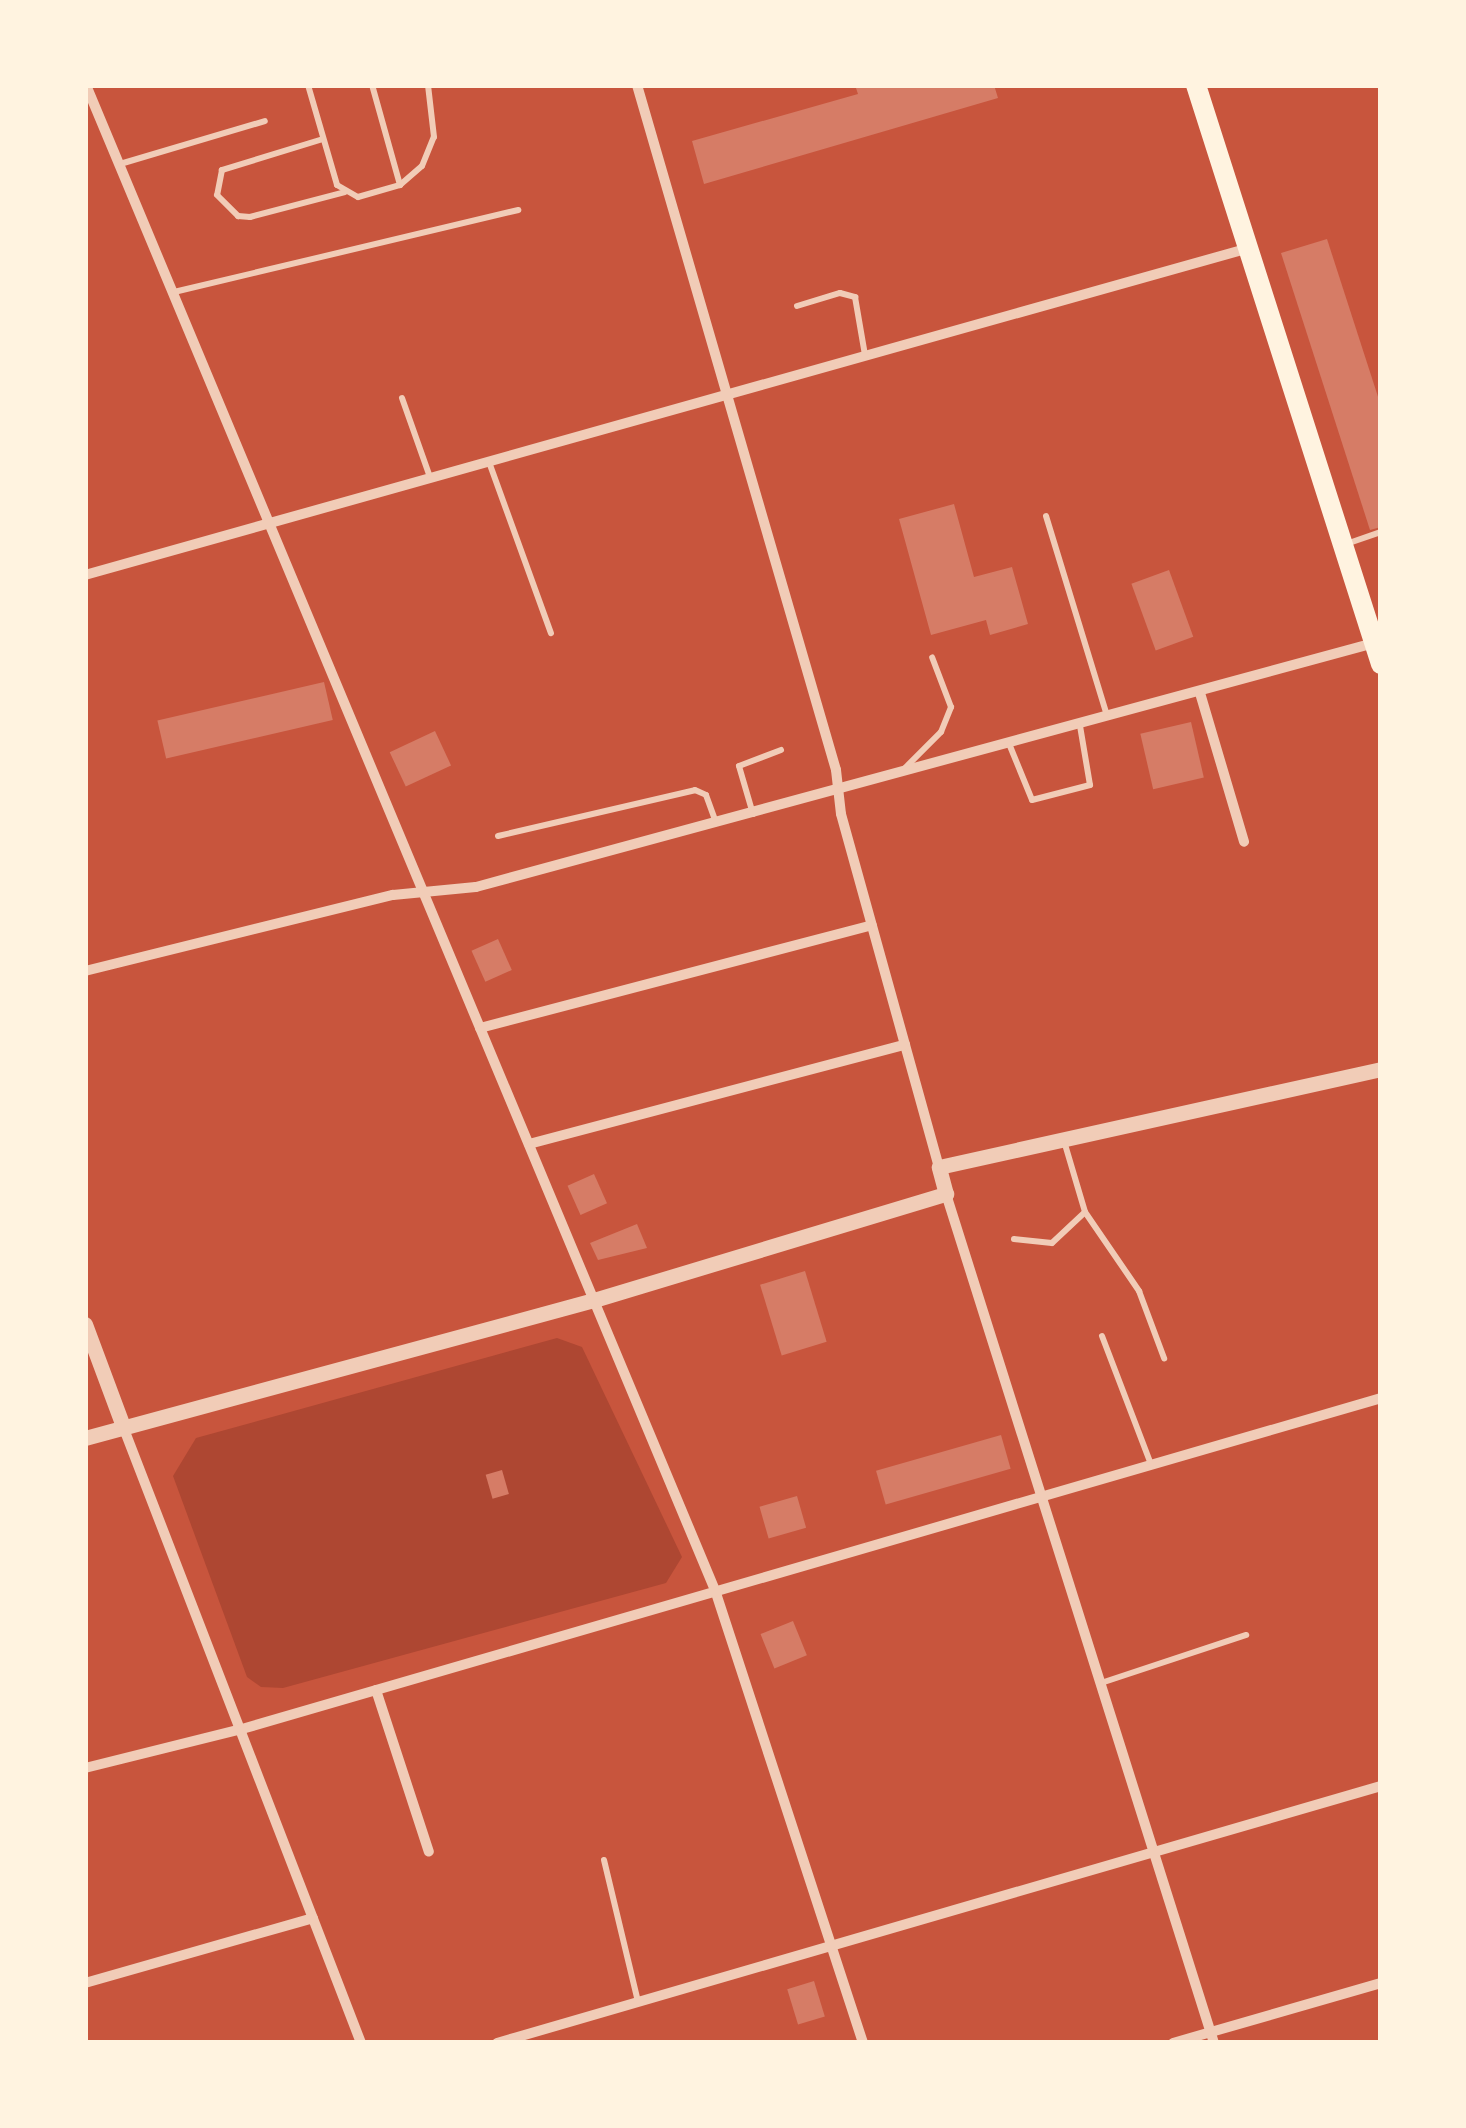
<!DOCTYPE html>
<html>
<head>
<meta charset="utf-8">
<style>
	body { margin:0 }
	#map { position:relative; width:1466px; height:2128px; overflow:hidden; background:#c8553d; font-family:"Noto Sans",sans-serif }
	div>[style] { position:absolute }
	.green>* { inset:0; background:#ae4732 }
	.building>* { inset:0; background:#d67c66; transform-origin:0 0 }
	.service>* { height:6px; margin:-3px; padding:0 3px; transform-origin:3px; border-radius:3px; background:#f1ccb7 }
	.minor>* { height:10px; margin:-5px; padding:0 5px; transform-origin:5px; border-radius:5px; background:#f1ccb7 }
	.tertiary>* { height:15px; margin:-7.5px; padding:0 7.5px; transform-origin:7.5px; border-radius:7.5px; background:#f1ccb7 }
	.primary>* { height:20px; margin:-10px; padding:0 10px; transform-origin:10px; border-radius:10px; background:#fff3e0 }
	span { translate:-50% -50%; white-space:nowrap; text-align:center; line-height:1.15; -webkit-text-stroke:9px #fff3e0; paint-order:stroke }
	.frame { position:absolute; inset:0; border:88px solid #fff3e0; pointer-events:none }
</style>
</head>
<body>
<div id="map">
	<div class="green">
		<i style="clip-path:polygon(557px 1338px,582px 1347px,682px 1557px,666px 1583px,283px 1688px,261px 1687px,247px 1677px,173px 1476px,196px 1438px)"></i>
	</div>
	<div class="building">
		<i style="clip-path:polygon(855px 85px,994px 85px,998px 98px,704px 184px,692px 141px,858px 94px)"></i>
		<i style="clip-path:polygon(1327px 239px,1381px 406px,1381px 527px,1370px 530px,1281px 253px)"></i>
		<i style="clip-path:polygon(954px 504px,974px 577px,1012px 567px,1028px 624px,990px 635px,986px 620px,931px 635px,899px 519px)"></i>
		<i style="left:1169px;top:570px;width:71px;height:40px;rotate:70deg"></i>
		<i style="left:324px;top:682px;width:39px;height:171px;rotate:77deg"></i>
		<i style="left:1191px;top:722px;width:57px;height:52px;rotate:77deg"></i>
		<i style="left:435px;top:731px;width:38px;height:50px;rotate:65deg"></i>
		<i style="left:498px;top:939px;width:34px;height:29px;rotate:66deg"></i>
		<i style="left:594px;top:1174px;width:32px;height:29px;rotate:66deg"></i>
		<i style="clip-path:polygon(637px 1224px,647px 1248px,598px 1260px,590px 1243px)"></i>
		<i style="left:805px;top:1271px;width:74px;height:47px;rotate:73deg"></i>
		<i style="left:1001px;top:1435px;width:35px;height:130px;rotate:74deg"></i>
		<i style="left:502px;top:1470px;width:25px;height:17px;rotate:74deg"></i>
		<i style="left:797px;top:1496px;width:33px;height:39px;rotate:74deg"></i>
		<i style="left:793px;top:1621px;width:37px;height:35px;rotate:68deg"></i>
		<i style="left:814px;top:1981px;width:37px;height:28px;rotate:73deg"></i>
	</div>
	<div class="service">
		<i style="left:308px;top:85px;width:104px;rotate:73.8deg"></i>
		<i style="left:337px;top:185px;width:24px;rotate:30deg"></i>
		<i style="left:358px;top:197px;width:44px;rotate:-15.9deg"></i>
		<i style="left:400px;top:185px;width:104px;rotate:-105.6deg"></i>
		<i style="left:323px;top:139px;width:106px;rotate:162.9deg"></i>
		<i style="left:222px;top:170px;width:25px;rotate:101deg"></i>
		<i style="left:217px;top:195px;width:30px;rotate:45deg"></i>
		<i style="left:238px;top:216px;width:12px;rotate:5deg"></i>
		<i style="left:250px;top:217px;width:98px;rotate:-14.7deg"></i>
		<i style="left:120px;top:164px;width:151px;rotate:-16.5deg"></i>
		<i style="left:400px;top:185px;width:29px;rotate:-41deg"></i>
		<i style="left:422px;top:166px;width:31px;rotate:-68deg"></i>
		<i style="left:434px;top:137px;width:52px;rotate:-96.6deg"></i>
		<i style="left:174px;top:292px;width:354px;rotate:-13.4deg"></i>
		<i style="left:797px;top:306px;width:45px;rotate:-16.8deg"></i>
		<i style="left:840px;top:293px;width:16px;rotate:15deg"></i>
		<i style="left:855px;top:297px;width:59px;rotate:80.2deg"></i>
		<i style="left:402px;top:398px;width:84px;rotate:70.5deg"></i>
		<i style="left:489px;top:462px;width:182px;rotate:70.1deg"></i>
		<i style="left:1046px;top:516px;width:209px;rotate:73deg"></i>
		<i style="left:1349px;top:543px;width:34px;rotate:-19deg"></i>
		<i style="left:1010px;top:746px;width:58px;rotate:67.8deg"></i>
		<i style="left:1032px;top:800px;width:60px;rotate:-14.5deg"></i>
		<i style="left:1090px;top:785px;width:60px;rotate:-99.6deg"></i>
		<i style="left:905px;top:768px;width:51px;rotate:-45deg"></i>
		<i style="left:941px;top:732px;width:27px;rotate:-68deg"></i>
		<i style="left:951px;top:707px;width:53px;rotate:-110.8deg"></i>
		<i style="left:753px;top:814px;width:50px;rotate:-106.3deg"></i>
		<i style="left:739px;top:766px;width:45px;rotate:-20.9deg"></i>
		<i style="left:498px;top:836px;width:202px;rotate:-13.1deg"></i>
		<i style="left:695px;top:790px;width:12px;rotate:24deg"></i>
		<i style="left:706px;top:795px;width:30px;rotate:70deg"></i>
		<i style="left:1064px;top:1141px;width:74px;rotate:73.5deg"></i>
		<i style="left:1085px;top:1212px;width:96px;rotate:55.6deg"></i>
		<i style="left:1139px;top:1291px;width:72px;rotate:69.5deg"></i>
		<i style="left:1014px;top:1239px;width:38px;rotate:6deg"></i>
		<i style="left:1052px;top:1243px;width:45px;rotate:-43.2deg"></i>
		<i style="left:1102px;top:1336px;width:137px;rotate:69.1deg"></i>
		<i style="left:1101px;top:1683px;width:153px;rotate:-18.3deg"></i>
		<i style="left:604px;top:1860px;width:146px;rotate:76.5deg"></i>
	</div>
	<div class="minor">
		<i style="left:86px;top:85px;width:1631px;rotate:67.32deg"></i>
		<i style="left:715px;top:1590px;width:477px;rotate:71.9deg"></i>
		<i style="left:637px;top:85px;width:713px;rotate:73.8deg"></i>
		<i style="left:836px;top:770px;width:44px;rotate:83.5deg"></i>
		<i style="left:841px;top:814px;width:366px;rotate:74.5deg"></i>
		<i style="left:85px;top:575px;width:1209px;rotate:-15.69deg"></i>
		<i style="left:1200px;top:693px;width:155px;rotate:73.5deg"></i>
		<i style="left:85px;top:971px;width:317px;rotate:-13.9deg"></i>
		<i style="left:393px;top:895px;width:83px;rotate:-5.5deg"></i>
		<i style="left:476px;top:887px;width:931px;rotate:-15.2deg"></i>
		<i style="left:480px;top:1028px;width:405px;rotate:-14.7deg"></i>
		<i style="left:529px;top:1144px;width:389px;rotate:-14.8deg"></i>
		<i style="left:946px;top:1194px;width:890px;rotate:72.48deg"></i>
		<i style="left:124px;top:1429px;width:658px;rotate:68.89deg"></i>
		<i style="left:376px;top:1690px;width:170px;rotate:71.9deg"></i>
		<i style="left:85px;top:1768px;width:162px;rotate:-14deg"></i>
		<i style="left:242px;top:1729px;width:1186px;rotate:-16.2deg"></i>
		<i style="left:85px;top:1983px;width:237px;rotate:-15.9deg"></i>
		<i style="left:497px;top:2043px;width:921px;rotate:-16.21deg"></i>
		<i style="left:1173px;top:2043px;width:216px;rotate:-16.1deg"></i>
	</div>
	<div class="tertiary">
		<i style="left:85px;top:1324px;width:112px;rotate:69.6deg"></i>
		<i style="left:85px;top:1438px;width:527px;rotate:-15.17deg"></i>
		<i style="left:594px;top:1300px;width:368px;rotate:-16.8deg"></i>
		<i style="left:946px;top:1194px;width:28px;rotate:-105deg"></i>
		<i style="left:939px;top:1167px;width:453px;rotate:-12.5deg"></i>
	</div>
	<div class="primary">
		<i style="left:1196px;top:85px;width:608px;rotate:72.28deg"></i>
	</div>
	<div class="frame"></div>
</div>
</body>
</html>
